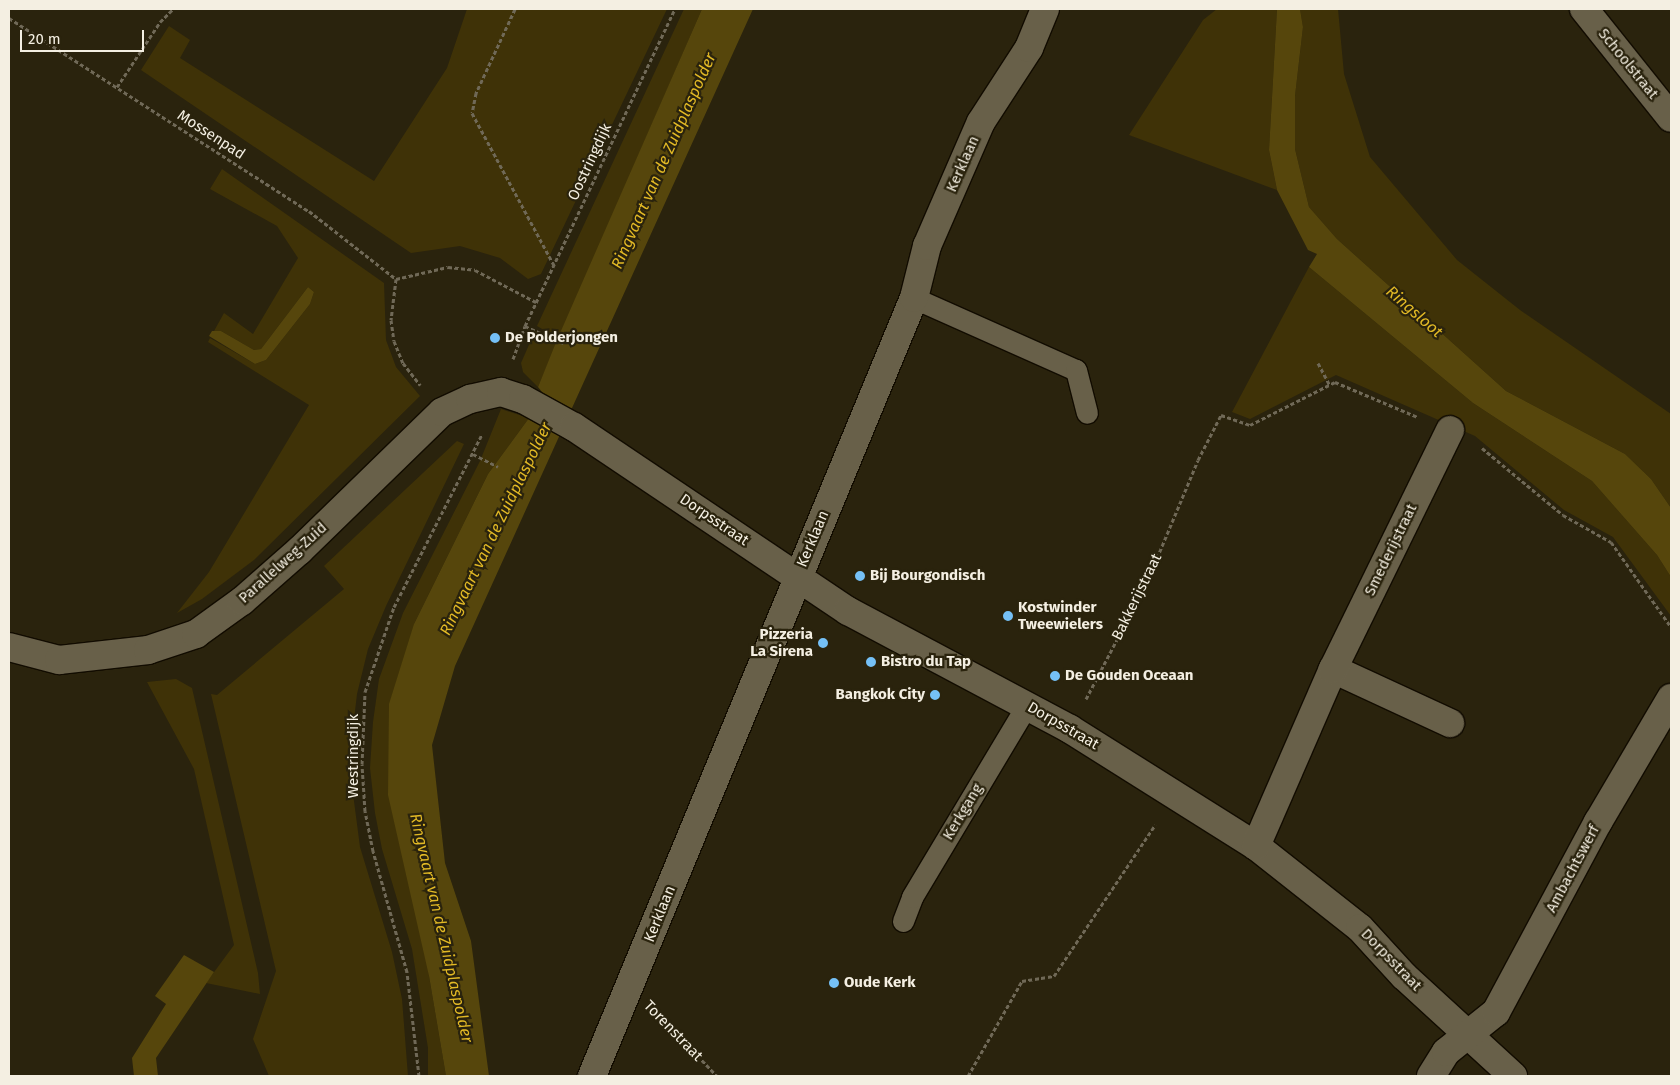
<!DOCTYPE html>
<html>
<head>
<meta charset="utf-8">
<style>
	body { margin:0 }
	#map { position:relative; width:1680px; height:1085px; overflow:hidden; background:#2a230d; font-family:"Fira Sans",sans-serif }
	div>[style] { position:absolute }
	.green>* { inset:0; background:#3f3207 }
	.water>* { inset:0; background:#56460c }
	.path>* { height:3px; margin-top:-1.5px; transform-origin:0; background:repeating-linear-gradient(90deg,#706957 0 4px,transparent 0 6.5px) }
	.roads { filter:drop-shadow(1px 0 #120c00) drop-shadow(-1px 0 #120c00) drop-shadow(0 1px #120c00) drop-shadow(0 -1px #120c00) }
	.service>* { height:21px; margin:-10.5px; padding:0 10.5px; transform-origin:10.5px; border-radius:10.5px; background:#686049 }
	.minor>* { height:28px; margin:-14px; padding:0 14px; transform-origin:14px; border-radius:14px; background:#686049 }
	.dots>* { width:14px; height:14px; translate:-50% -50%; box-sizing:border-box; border:2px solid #2a230d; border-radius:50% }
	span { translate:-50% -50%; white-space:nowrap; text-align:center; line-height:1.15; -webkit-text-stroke:4.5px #2a230d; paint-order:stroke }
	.street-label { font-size:15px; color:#f4efe2 }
	.poi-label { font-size:15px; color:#f4efe2; font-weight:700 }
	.left { translate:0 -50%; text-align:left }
	.right { translate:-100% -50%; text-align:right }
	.water-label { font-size:16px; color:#e2b925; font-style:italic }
	.frame { position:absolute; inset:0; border:10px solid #f4efe2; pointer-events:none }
	.scale { position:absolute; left:20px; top:30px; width:124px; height:22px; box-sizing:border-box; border:2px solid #f4efe2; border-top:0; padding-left:6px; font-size:15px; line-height:18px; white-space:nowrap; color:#f4efe2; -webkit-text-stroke:4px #2a230d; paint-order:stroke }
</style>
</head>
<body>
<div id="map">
	<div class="green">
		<i style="clip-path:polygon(467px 9px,667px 9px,541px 274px,528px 279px,500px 258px,460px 246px,411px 253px,141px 70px,169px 26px,190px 40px,180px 58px,374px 181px,447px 68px)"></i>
		<i style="clip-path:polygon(684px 9px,702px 9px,538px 387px,523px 372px,521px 363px,535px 331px,555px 339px,556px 337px,537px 326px)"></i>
		<i style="clip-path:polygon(1217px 9px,1277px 9px,1269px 150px,1277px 190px,1129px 135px,1203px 20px)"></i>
		<i style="clip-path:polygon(1300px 9px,1338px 9px,1344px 74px,1370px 157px,1457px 260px,1520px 310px,1671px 414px,1671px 508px,1651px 479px,1625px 454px,1506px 391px,1337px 239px,1309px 207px,1295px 149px,1295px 96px,1303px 27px)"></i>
		<i style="clip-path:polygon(222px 169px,384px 283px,386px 340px,396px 367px,420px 396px,254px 560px,202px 599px,177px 613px,209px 572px,309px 405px,208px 342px,210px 338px,255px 364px,266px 360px,310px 304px,314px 292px,308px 287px,261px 349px,254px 350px,221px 331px,214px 331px,224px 313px,253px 334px,298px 258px,277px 226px,210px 189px)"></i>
		<i style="clip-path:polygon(1309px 267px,1473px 403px,1592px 481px,1657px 555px,1671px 577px,1671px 616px,1613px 537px,1564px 510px,1475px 436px,1336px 375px,1250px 419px,1232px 412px)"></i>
		<i style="clip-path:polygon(501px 409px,529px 418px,488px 474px,414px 624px,429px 976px,446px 1076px,428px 1076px,428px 1048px,412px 949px,382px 849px,375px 813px,370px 768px,373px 722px,379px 679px,403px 613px,480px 461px)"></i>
		<i style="clip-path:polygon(457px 441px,464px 444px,386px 606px,368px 649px,357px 694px,349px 763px,360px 847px,392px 952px,402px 999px,408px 1076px,269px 1076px,253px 1039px,276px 971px,211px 694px,217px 695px,344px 589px,324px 566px)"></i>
		<i style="clip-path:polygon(176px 679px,192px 688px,258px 973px,260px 994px,206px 983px,234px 945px,194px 769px,147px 682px)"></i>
	</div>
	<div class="water">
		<i style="clip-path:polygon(702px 9px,753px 9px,455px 666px,432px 745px,445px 863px,471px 941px,489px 1076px,446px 1076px,429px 976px,388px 795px,389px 704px,414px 624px,488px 474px,529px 418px,542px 392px,538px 387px,557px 340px)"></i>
		<i style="clip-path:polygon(1277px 9px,1300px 9px,1303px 27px,1295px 96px,1295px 149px,1309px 207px,1337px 239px,1506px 391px,1625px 454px,1651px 479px,1671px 508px,1671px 577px,1657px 555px,1592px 481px,1473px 403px,1309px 267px,1317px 254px,1308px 250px,1277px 190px,1269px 150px)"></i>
		<i style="clip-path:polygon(308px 287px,314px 292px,310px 304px,266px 360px,255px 364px,209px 336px,212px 331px,221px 331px,254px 350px,261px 349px)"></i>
		<i style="clip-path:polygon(184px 955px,214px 972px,156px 1058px,158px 1076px,134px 1076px,132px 1058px,166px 1004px,155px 996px)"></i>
	</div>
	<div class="path">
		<i style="left:515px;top:9px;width:93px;rotate:114.9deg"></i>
		<i style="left:476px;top:93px;width:20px;rotate:101deg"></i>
		<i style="left:472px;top:113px;width:173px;rotate:61.7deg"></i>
		<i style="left:9px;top:18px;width:357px;rotate:32.8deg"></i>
		<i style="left:309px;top:211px;width:110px;rotate:38deg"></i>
		<i style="left:117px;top:87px;width:78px;rotate:-56.5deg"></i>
		<i style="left:160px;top:22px;width:18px;rotate:-45deg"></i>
		<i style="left:396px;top:279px;width:53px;rotate:-13deg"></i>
		<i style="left:448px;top:267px;width:27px;rotate:6deg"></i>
		<i style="left:475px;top:270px;width:69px;rotate:27.7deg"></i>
		<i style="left:396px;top:279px;width:41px;rotate:97deg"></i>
		<i style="left:391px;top:320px;width:21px;rotate:82deg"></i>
		<i style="left:394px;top:341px;width:24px;rotate:68deg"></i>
		<i style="left:403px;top:363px;width:28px;rotate:52deg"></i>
		<i style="left:525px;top:326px;width:42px;rotate:24.1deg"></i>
		<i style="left:513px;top:359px;width:35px;rotate:-70deg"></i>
		<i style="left:525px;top:326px;width:351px;rotate:-64.7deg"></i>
		<i style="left:1318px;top:363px;width:24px;rotate:62deg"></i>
		<i style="left:1482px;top:448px;width:105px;rotate:39.6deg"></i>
		<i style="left:1563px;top:515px;width:55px;rotate:29.4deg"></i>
		<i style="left:1611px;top:542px;width:104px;rotate:54.8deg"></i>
		<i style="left:473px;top:454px;width:28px;rotate:27deg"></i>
		<i style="left:1086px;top:699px;width:132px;rotate:-62.5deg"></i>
		<i style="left:1147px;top:582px;width:132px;rotate:-67.3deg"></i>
		<i style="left:1198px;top:460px;width:51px;rotate:-62.9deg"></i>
		<i style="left:1221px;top:415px;width:31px;rotate:19deg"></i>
		<i style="left:1250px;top:425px;width:95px;rotate:-26.8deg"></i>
		<i style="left:1335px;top:382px;width:90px;rotate:22.9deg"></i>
		<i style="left:657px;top:1013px;width:87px;rotate:46.4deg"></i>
		<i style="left:419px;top:1076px;width:105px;rotate:-96.6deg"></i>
		<i style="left:407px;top:972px;width:126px;rotate:-105.7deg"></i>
		<i style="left:373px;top:851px;width:41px;rotate:-101.3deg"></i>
		<i style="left:365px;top:811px;width:47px;rotate:-93.7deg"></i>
		<i style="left:362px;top:764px;width:72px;rotate:-87.6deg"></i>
		<i style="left:365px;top:692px;width:90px;rotate:-71.2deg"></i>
		<i style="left:394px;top:607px;width:194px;rotate:-63deg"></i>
		<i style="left:968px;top:1076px;width:109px;rotate:-60.4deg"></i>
		<i style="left:1022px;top:981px;width:32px;rotate:-9deg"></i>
		<i style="left:1054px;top:976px;width:182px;rotate:-56.2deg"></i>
	</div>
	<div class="roads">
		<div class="service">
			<i style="left:914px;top:298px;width:177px;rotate:24deg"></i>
			<i style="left:1076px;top:370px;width:44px;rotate:75.7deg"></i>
			<i style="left:903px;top:921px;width:26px;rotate:-69deg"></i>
			<i style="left:912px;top:897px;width:224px;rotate:-59.1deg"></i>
		</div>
		<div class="minor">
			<i style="left:1584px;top:9px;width:139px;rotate:51.4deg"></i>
			<i style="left:9px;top:647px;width:52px;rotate:14.6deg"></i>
			<i style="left:59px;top:660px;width:90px;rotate:-6.4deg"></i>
			<i style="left:148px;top:650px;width:51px;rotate:-18.4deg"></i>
			<i style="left:196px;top:634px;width:57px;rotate:-35.7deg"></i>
			<i style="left:242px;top:601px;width:76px;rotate:-41.3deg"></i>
			<i style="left:299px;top:551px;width:199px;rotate:-44.2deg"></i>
			<i style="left:442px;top:412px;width:31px;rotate:-25deg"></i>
			<i style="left:470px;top:399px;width:32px;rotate:-13deg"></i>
			<i style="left:501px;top:392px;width:23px;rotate:18deg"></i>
			<i style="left:523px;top:399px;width:58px;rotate:28.8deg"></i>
			<i style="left:574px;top:427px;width:330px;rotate:33.9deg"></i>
			<i style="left:848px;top:611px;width:251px;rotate:28deg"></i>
			<i style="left:1070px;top:729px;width:220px;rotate:32.2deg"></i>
			<i style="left:1256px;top:846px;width:132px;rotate:38.3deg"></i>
			<i style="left:1360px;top:928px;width:65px;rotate:47.5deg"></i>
			<i style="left:1404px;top:976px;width:148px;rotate:42.5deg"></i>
			<i style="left:1333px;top:669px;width:129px;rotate:24.8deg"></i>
			<i style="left:1256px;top:846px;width:193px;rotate:-66.5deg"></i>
			<i style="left:1333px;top:669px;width:266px;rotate:-63.9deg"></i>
			<i style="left:592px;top:1076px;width:842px;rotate:-67.52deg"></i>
			<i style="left:914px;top:298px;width:54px;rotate:-76deg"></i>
			<i style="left:927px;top:246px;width:135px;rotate:-66.5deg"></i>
			<i style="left:981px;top:122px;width:88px;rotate:-57deg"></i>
			<i style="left:1029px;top:48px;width:42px;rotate:-67.7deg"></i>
			<i style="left:1431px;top:1076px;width:28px;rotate:-58deg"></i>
			<i style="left:1446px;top:1052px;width:64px;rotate:-38.7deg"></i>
			<i style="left:1496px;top:1012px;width:216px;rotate:-61.8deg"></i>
			<i style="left:1598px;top:822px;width:144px;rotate:-59.5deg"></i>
		</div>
	</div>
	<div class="dots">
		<i style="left:495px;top:338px;background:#75c0f6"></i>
		<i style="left:860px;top:576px;background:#75c0f6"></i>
		<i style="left:1008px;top:616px;background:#75c0f6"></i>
		<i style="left:823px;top:643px;background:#75c0f6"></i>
		<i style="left:871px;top:662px;background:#75c0f6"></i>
		<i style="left:1055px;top:676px;background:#75c0f6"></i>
		<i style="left:935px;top:695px;background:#75c0f6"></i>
		<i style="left:834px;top:983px;background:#75c0f6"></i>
	</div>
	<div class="street-label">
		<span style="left:1628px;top:64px;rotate:51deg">Schoolstraat</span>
		<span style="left:211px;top:135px;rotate:33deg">Mossenpad</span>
		<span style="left:590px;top:162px;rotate:-65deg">Oostringdijk</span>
		<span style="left:963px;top:164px;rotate:-66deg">Kerklaan</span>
		<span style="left:714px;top:520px;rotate:34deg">Dorpsstraat</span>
		<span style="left:813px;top:539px;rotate:-67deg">Kerklaan</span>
		<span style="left:1391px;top:550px;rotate:-64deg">Smederijstraat</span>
		<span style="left:283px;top:563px;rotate:-42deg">Parallelweg-Zuid</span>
		<span style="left:1137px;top:597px;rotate:-64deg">Bakkerijstraat</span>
		<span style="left:1063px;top:726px;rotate:30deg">Dorpsstraat</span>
		<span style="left:354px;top:756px;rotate:-90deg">Westringdijk</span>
		<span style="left:963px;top:812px;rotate:-59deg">Kerkgang</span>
		<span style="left:1573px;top:869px;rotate:-62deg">Ambachtswerf</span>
		<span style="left:660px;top:914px;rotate:-68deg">Kerklaan</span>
		<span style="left:1391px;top:960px;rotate:46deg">Dorpsstraat</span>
		<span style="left:673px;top:1031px;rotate:46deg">Torenstraat</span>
	</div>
	<div class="poi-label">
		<span class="left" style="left:505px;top:338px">De Polderjongen</span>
		<span class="left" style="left:870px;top:576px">Bij Bourgondisch</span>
		<span class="left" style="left:1018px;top:616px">Kostwinder<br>Tweewielers</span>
		<span class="right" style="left:813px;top:643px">Pizzeria<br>La Sirena</span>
		<span class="left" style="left:881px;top:662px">Bistro du Tap</span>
		<span class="left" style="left:1065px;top:676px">De Gouden Oceaan</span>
		<span class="right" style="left:925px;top:695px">Bangkok City</span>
		<span class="left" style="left:844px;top:983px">Oude Kerk</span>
	</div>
	<div class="water-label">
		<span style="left:664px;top:161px;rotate:-66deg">Ringvaart van de Zuidplaspolder</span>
		<span style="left:1414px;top:312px;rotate:41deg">Ringsloot</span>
		<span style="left:496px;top:529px;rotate:-64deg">Ringvaart van de Zuidplaspolder</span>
		<span style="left:441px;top:928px;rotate:77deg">Ringvaart van de Zuidplaspolder</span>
	</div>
	<div class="frame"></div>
	<div class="scale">20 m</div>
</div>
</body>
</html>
